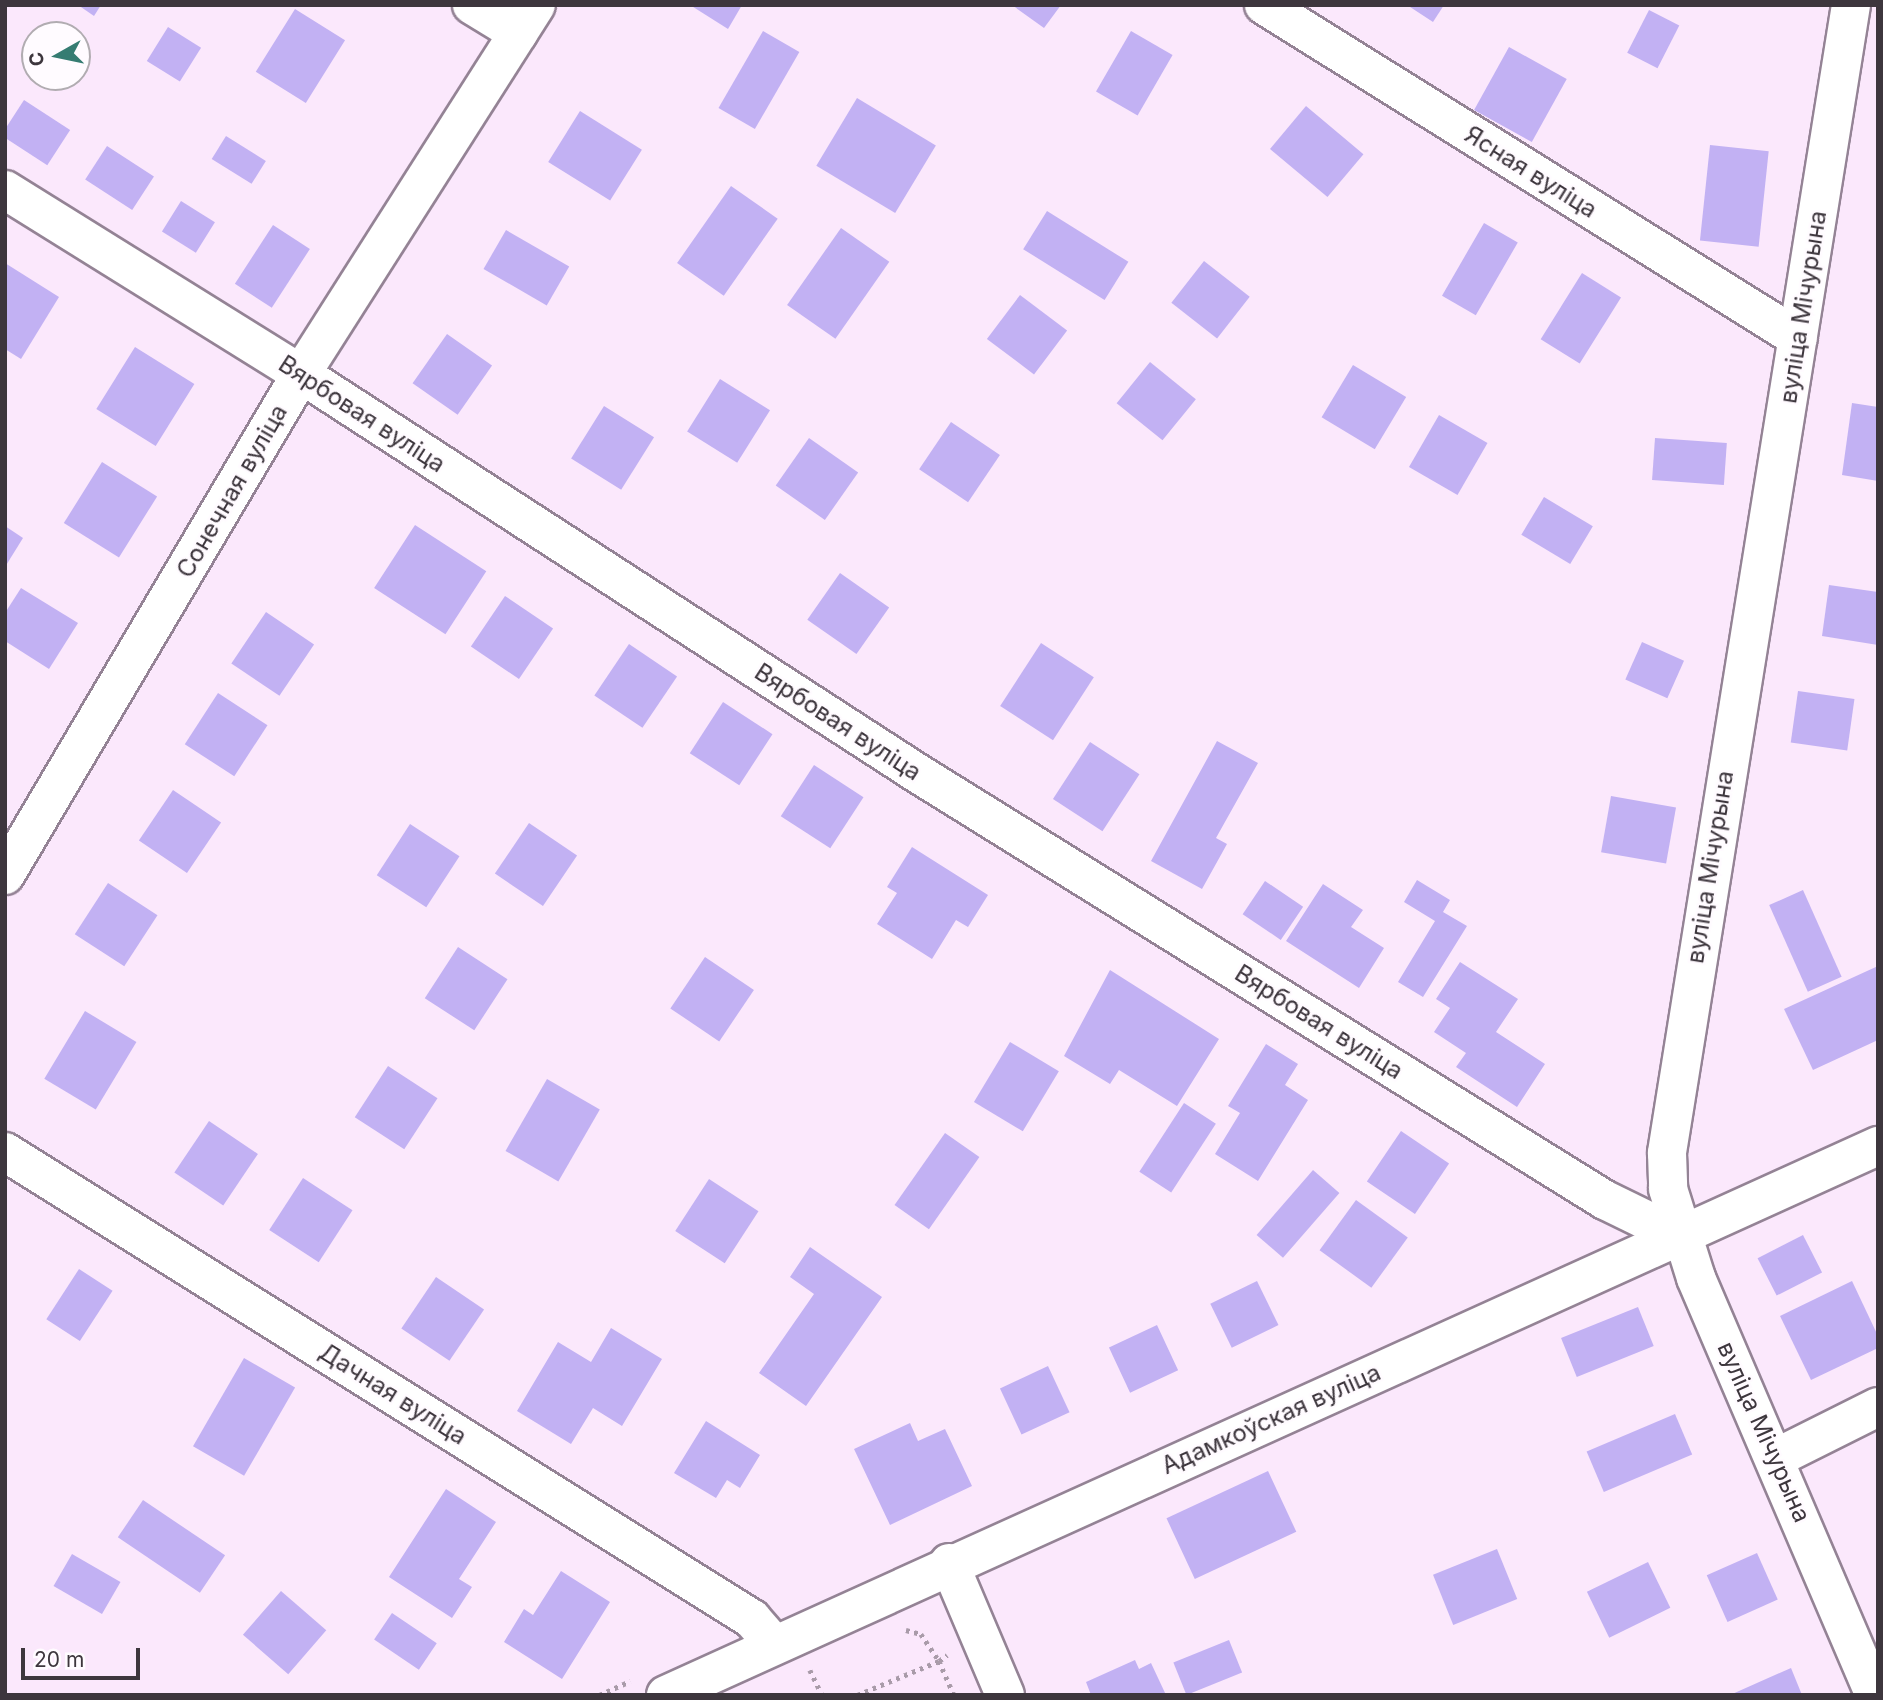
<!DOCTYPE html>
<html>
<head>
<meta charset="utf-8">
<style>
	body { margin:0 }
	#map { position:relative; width:1883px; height:1700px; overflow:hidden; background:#fbe8fc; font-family:Inter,sans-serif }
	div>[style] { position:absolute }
	.building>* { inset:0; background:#c2b1f3; transform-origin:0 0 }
	.path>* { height:4.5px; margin-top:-2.25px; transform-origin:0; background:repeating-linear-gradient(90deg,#a99ba9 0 3.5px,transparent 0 8.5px) }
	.roads { filter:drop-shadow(2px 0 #948395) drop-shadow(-2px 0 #948395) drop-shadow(0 2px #948395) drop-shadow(0 -2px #948395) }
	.minor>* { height:38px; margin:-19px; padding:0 19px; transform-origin:19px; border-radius:19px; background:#fff }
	span { translate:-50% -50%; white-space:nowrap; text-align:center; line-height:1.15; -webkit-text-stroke:5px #fffbff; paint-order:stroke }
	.street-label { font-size:24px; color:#3d363d }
	.frame { position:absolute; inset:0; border:7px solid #3d363d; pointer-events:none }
	.north { position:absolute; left:21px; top:21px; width:70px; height:70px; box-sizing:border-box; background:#fffbff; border:2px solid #b1acb1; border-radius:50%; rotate:261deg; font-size:19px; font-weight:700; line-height:28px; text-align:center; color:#3d363d }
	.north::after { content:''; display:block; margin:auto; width:24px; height:32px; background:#367c72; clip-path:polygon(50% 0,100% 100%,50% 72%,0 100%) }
	.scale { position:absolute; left:21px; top:1648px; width:119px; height:32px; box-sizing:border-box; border:4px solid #3d363d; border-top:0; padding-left:9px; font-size:21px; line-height:24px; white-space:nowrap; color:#3d363d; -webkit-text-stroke:5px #fffbff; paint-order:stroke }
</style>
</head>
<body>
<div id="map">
	<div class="building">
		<i style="clip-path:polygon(78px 5px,101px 5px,94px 16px)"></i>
		<i style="clip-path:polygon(690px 5px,742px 5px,728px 29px)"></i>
		<i style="clip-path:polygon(1012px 5px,1061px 5px,1044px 28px)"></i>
		<i style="clip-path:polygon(1407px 5px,1444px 5px,1433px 22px)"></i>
		<i style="left:295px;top:9px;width:59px;height:74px;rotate:32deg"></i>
		<i style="left:1649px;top:10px;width:34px;height:48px;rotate:27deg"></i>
		<i style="left:168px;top:27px;width:39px;height:40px;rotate:32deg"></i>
		<i style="left:763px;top:31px;width:42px;height:89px;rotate:30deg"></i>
		<i style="left:1131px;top:31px;width:48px;height:70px;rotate:30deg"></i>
		<i style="left:1509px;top:47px;width:66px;height:72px;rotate:29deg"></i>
		<i style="left:857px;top:98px;width:92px;height:79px;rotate:31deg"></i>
		<i style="left:24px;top:100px;width:55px;height:42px;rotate:33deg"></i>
		<i style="left:1306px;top:106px;width:75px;height:56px;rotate:40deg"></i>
		<i style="left:580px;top:111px;width:73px;height:60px;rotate:32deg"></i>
		<i style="left:226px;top:136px;width:47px;height:27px;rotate:32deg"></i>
		<i style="left:1710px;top:145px;width:59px;height:96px;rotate:6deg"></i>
		<i style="left:107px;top:146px;width:56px;height:40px;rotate:33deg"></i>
		<i style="left:731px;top:186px;width:57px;height:94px;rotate:35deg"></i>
		<i style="left:181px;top:201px;width:40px;height:36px;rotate:32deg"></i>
		<i style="left:1047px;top:211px;width:96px;height:45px;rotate:32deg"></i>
		<i style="left:1484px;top:223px;width:39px;height:84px;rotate:30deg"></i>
		<i style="left:273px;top:225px;width:44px;height:70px;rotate:33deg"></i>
		<i style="left:841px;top:228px;width:59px;height:94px;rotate:35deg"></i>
		<i style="left:506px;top:230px;width:73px;height:45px;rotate:30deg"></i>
		<i style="left:1204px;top:261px;width:58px;height:53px;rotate:38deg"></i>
		<i style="clip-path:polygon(5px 263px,59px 297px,21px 359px,5px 349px)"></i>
		<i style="left:1582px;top:273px;width:46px;height:78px;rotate:32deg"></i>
		<i style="left:1020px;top:295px;width:59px;height:55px;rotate:37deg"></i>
		<i style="left:447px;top:334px;width:55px;height:60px;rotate:35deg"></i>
		<i style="left:135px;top:347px;width:70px;height:73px;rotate:32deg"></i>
		<i style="left:1150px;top:362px;width:59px;height:53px;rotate:39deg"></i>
		<i style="left:1353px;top:365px;width:62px;height:61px;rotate:31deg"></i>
		<i style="left:720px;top:379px;width:59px;height:62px;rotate:32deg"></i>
		<i style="clip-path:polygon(1852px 403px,1878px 407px,1878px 481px,1842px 475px)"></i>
		<i style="left:604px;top:406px;width:59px;height:62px;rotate:32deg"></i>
		<i style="left:1439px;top:415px;width:56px;height:60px;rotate:30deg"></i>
		<i style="left:951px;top:422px;width:59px;height:57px;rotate:34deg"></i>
		<i style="left:809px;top:438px;width:60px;height:58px;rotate:35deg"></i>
		<i style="left:1655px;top:438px;width:72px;height:42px;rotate:4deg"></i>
		<i style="left:102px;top:462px;width:65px;height:72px;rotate:32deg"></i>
		<i style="left:1544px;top:497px;width:57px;height:44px;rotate:31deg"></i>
		<i style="left:415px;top:525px;width:85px;height:75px;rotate:33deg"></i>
		<i style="clip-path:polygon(5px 526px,23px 538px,5px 567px)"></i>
		<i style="left:840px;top:573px;width:60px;height:57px;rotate:35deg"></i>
		<i style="clip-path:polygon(1829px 585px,1878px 592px,1878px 645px,1822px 636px)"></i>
		<i style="clip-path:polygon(21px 588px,78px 623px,49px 669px,5px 641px,5px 613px)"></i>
		<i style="left:505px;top:596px;width:58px;height:61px;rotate:34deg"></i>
		<i style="left:266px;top:612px;width:58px;height:62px;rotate:34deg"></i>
		<i style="left:1642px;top:642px;width:46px;height:41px;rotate:24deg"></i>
		<i style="left:1041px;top:643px;width:63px;height:75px;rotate:33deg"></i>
		<i style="left:629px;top:644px;width:58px;height:62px;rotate:34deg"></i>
		<i style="left:1798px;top:691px;width:57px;height:52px;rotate:8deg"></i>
		<i style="left:218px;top:693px;width:59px;height:61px;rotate:33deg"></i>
		<i style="left:723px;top:702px;width:59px;height:61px;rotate:33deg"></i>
		<i style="clip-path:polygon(1217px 741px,1258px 763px,1216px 838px,1227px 844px,1202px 889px,1151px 861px)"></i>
		<i style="left:1090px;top:742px;width:59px;height:68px;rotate:33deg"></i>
		<i style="left:814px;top:765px;width:59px;height:61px;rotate:33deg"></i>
		<i style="left:173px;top:790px;width:58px;height:61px;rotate:34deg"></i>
		<i style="left:1611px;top:796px;width:66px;height:57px;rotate:10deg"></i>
		<i style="left:529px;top:823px;width:58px;height:61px;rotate:34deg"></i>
		<i style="left:410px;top:824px;width:59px;height:61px;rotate:33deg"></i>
		<i style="clip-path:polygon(912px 847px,988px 895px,968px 927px,956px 920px,932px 959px,877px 924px,897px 893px,887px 887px)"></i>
		<i style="clip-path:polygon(1417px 880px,1450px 900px,1443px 912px,1467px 926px,1423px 997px,1398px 982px,1435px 921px,1404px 902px)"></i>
		<i style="left:1265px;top:881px;width:46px;height:40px;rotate:34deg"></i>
		<i style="left:108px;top:883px;width:59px;height:61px;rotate:33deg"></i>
		<i style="clip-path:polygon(1323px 884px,1363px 910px,1351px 927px,1384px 948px,1359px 988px,1286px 941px)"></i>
		<i style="left:1803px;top:890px;width:95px;height:37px;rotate:66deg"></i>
		<i style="left:458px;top:947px;width:59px;height:61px;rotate:33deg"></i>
		<i style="left:705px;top:957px;width:59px;height:62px;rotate:34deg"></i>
		<i style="clip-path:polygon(1460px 962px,1518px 999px,1496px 1032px,1545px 1064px,1517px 1107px,1456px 1067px,1466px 1053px,1434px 1032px,1450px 1008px,1436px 999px)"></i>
		<i style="clip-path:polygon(1878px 966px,1878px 1040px,1813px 1070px,1784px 1009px)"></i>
		<i style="clip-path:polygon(1110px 970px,1219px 1039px,1177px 1106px,1119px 1070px,1110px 1084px,1064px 1056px)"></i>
		<i style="left:85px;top:1011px;width:60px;height:79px;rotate:31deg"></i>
		<i style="left:1010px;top:1042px;width:57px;height:70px;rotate:31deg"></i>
		<i style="clip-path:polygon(1266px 1044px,1298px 1064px,1285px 1085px,1308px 1100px,1258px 1181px,1215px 1154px,1240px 1113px,1228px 1106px)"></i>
		<i style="left:388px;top:1066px;width:59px;height:61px;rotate:33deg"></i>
		<i style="left:547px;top:1079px;width:61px;height:83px;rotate:30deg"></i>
		<i style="left:1184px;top:1103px;width:38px;height:82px;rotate:33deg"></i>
		<i style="left:209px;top:1121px;width:59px;height:62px;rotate:34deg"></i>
		<i style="left:1401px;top:1131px;width:58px;height:61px;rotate:34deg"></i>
		<i style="left:945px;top:1133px;width:42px;height:88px;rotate:35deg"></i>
		<i style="left:1313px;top:1170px;width:35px;height:86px;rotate:41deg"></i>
		<i style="left:303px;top:1178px;width:59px;height:62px;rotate:33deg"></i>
		<i style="left:709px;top:1179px;width:59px;height:62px;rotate:33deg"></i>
		<i style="left:1356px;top:1200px;width:64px;height:62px;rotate:36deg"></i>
		<i style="left:1803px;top:1235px;width:42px;height:51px;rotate:63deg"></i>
		<i style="clip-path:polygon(810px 1247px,882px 1297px,806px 1406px,759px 1373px,814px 1294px,790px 1277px)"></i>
		<i style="left:79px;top:1269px;width:40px;height:60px;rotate:33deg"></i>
		<i style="left:436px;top:1277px;width:58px;height:62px;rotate:34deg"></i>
		<i style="left:1257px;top:1281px;width:49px;height:52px;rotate:64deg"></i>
		<i style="clip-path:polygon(1852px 1281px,1878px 1336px,1878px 1348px,1811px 1380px,1780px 1316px)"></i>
		<i style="left:1638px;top:1307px;width:42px;height:83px;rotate:68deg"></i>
		<i style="left:1157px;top:1325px;width:50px;height:53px;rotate:65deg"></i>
		<i style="clip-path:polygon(611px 1328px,662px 1359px,622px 1426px,593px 1408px,571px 1444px,517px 1411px,558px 1342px,591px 1362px)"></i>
		<i style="left:244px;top:1358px;width:59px;height:102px;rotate:30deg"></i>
		<i style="left:1048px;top:1366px;width:51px;height:53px;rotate:65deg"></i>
		<i style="left:1675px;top:1414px;width:44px;height:96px;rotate:67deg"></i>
		<i style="clip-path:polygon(706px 1421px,760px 1455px,740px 1488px,727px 1480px,716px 1498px,674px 1473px)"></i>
		<i style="clip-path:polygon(910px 1423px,918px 1441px,945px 1429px,972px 1486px,890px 1525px,854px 1449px)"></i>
		<i style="left:1268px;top:1471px;width:67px;height:112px;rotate:65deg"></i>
		<i style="clip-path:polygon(446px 1489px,496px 1522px,459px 1579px,472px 1587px,452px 1618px,389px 1577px)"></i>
		<i style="left:143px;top:1500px;width:99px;height:45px;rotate:34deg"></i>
		<i style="left:1497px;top:1549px;width:54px;height:69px;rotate:68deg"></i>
		<i style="left:1757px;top:1553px;width:51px;height:55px;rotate:66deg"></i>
		<i style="left:72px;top:1554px;width:56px;height:37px;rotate:30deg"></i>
		<i style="left:1648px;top:1562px;width:51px;height:68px;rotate:64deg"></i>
		<i style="clip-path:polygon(561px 1571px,610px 1602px,562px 1679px,504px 1642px,524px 1609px,533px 1615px)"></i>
		<i style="left:281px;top:1591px;width:60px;height:58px;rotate:41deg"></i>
		<i style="left:392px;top:1613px;width:54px;height:32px;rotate:34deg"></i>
		<i style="left:1229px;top:1640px;width:35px;height:60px;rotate:68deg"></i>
		<i style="clip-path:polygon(1135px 1660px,1139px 1669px,1151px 1663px,1166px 1695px,1091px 1695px,1086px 1682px)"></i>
		<i style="clip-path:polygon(1791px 1668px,1802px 1695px,1730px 1695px)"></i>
	</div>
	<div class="path">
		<i style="left:906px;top:1630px;width:16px;rotate:15deg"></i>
		<i style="left:921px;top:1634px;width:32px;rotate:56deg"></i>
		<i style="left:939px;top:1661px;width:10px;rotate:-37deg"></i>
		<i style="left:810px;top:1670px;width:28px;rotate:64deg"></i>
		<i style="left:599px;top:1695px;width:34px;rotate:-24deg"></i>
		<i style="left:857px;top:1695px;width:89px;rotate:-22.5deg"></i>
		<i style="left:939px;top:1661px;width:37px;rotate:66deg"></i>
	</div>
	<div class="roads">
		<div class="minor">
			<i style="left:472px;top:5px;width:54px;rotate:31.3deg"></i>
			<i style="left:1264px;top:5px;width:629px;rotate:31.95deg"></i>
			<i style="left:1851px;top:5px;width:1163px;rotate:99.11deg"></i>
			<i style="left:1667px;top:1153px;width:36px;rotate:88deg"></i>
			<i style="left:1668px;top:1189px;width:93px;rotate:72.5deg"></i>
			<i style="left:1696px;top:1278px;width:454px;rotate:66.8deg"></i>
			<i style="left:5px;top:190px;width:349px;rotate:31.9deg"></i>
			<i style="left:301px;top:374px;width:734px;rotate:32.93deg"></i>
			<i style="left:917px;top:773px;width:810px;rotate:31.83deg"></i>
			<i style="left:1605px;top:1200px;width:85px;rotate:26deg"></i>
			<i style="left:5px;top:875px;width:582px;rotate:-59.42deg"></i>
			<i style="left:301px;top:374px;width:437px;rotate:-57.5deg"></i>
			<i style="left:5px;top:1152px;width:881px;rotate:32.01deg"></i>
			<i style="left:752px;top:1619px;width:33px;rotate:49deg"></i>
			<i style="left:1776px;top:1458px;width:114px;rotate:-26.6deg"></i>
			<i style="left:949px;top:1563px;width:143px;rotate:67deg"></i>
			<i style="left:666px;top:1695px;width:1331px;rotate:-24.37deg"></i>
		</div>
	</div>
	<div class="street-label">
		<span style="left:1531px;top:172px;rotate:32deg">Ясная вуліца</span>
		<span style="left:1803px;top:307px;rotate:-81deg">вуліца Мічурына</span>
		<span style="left:362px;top:414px;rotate:33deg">Вярбовая вуліца</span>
		<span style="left:232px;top:491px;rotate:-60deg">Сонечная вуліца</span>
		<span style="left:838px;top:722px;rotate:33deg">Вярбовая вуліца</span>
		<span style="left:1710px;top:867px;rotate:-81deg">вуліца Мічурына</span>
		<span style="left:1319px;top:1022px;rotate:32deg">Вярбовая вуліца</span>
		<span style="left:393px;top:1394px;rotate:32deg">Дачная вуліца</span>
		<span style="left:1271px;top:1419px;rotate:-24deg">Адамкоўская вуліца</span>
		<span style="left:1764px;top:1432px;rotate:66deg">вуліца Мічурына</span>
	</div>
	<div class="frame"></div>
	<div class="north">С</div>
	<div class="scale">20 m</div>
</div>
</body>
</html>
